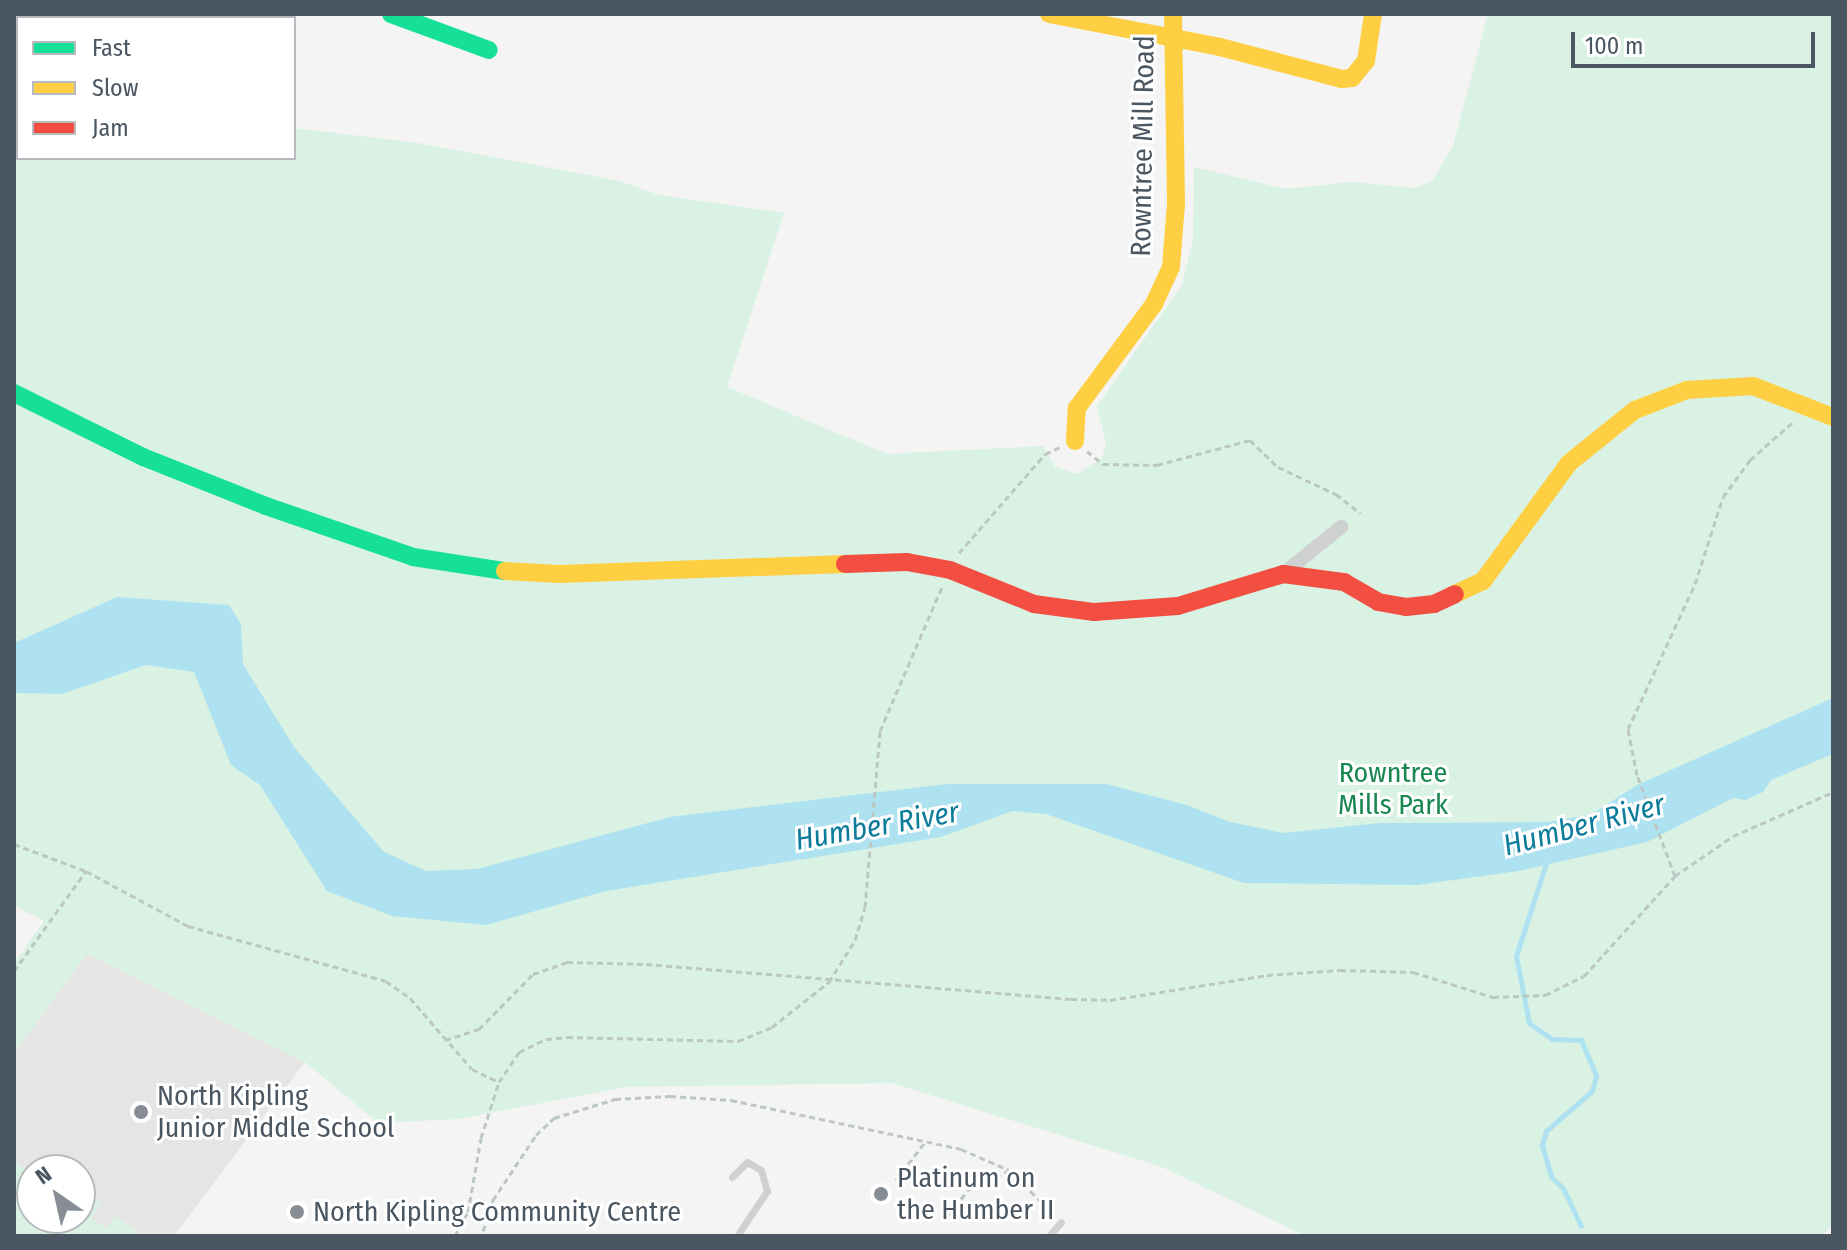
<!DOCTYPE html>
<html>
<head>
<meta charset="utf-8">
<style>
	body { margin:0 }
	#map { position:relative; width:1847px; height:1250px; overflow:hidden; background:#f4f4f4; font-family:"Fira Sans Condensed",sans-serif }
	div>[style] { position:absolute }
	.education>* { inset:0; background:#e6e5e6 }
	.green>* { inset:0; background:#d9f2e3 }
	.water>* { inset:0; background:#aee2f0 }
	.stream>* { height:5px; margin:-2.5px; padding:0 2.5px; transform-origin:2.5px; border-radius:2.5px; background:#aee2f0 }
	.path>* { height:3px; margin-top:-1.5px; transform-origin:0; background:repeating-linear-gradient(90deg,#bcc7c4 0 6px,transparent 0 10px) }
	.lane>* { height:7px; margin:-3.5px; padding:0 3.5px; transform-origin:3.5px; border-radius:3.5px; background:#ced0d2 }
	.street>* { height:14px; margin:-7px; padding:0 7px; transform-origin:7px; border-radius:7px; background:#ced0d2 }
	.fast>* { height:18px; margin:-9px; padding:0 9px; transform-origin:9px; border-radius:9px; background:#16e098 }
	.slow>* { height:18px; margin:-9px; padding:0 9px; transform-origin:9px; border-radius:9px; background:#ffcf43 }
	.jam>* { height:18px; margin:-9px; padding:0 9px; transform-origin:9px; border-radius:9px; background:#f24e42 }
	.dots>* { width:22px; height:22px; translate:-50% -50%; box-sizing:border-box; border:4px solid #fff; border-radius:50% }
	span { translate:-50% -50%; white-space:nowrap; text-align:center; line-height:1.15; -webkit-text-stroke:6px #fff; paint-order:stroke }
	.street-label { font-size:28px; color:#4a5661 }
	.park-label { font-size:28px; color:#17864f }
	.poi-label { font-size:28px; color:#4a5661 }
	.left { translate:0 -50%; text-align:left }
	.water-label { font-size:30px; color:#0c7c9b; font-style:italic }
	.frame { position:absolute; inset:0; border:16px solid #4a5661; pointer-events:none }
	.legend { position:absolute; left:16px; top:16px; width:280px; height:144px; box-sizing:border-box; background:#fff; border:2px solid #b7bbc0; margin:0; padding:10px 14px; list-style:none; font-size:24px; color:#4a5661 }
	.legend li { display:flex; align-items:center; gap:16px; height:40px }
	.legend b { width:40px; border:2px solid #b7bbc0 }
	.north { position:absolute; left:16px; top:1154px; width:80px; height:80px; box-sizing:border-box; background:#fff; border:2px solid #b7bbc0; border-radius:50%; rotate:326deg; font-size:22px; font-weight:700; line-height:32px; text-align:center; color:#4a5661 }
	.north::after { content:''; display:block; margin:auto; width:28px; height:36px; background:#868d94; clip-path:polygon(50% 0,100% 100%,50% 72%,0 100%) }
	.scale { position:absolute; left:1571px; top:32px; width:244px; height:36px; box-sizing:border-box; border:4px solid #4a5661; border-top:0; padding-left:10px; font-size:24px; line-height:28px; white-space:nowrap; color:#4a5661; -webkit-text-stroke:6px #fff; paint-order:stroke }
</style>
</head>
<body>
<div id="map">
	<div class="education">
		<i style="clip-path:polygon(87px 954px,305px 1062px,174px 1236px,116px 1236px,80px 1210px,80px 1170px,32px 1170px,32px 1174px,14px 1161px,14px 1053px)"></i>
	</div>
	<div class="green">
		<i style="clip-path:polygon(1488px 14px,1833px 14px,1833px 1226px,1821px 1236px,1306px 1236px,1162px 1167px,892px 1083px,626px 1087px,459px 1119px,378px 1123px,305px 1062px,87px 954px,14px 1053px,14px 963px,44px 921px,14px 905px,14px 64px,18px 158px,294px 158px,294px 128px,418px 143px,620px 181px,659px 195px,784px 213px,727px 387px,887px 454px,1043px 446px,1055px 467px,1077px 474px,1102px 458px,1106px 443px,1097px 406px,1182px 285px,1193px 239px,1194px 167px,1285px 189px,1352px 182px,1415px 188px,1432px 181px,1453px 146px)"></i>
		<i style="clip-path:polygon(14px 1161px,32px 1174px,32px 1218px,80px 1218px,80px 1189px,101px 1204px,91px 1218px,107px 1229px,116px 1216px,137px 1231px,133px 1236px,14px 1236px)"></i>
	</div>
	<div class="water">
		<i style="clip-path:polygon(117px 597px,229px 605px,241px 624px,243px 664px,294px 747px,384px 852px,426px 871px,477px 869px,670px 817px,947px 784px,1106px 784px,1187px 805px,1230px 822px,1284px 833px,1379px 823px,1549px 822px,1592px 814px,1637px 785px,1833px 698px,1833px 754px,1771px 780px,1763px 792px,1745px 800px,1733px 798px,1647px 842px,1519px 871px,1417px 885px,1244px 883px,1046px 814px,1012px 811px,941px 837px,606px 891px,486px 925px,392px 916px,327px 891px,260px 785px,231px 765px,194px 672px,146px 665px,62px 694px,14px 693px,14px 643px)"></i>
	</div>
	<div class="stream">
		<i style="left:1548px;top:857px;width:104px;rotate:107.9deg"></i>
		<i style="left:1516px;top:956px;width:68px;rotate:79deg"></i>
		<i style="left:1529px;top:1023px;width:28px;rotate:35deg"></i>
		<i style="left:1552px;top:1039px;width:29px;rotate:2deg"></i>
		<i style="left:1581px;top:1040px;width:39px;rotate:67deg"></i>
		<i style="left:1596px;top:1076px;width:16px;rotate:105deg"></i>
		<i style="left:1592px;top:1091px;width:61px;rotate:139deg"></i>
		<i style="left:1546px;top:1131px;width:15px;rotate:106deg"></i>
		<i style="left:1542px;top:1145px;width:33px;rotate:74deg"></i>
		<i style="left:1551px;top:1177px;width:16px;rotate:43deg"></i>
		<i style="left:1563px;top:1188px;width:42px;rotate:64.7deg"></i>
	</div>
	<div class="path">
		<i style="left:1087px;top:451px;width:21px;rotate:39deg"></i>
		<i style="left:1103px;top:464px;width:54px;rotate:1.1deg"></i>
		<i style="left:1157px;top:465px;width:96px;rotate:-15deg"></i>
		<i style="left:1250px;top:440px;width:39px;rotate:44deg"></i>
		<i style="left:1278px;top:467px;width:64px;rotate:25deg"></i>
		<i style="left:1336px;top:494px;width:31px;rotate:38deg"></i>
		<i style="left:959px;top:553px;width:131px;rotate:-49deg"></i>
		<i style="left:1045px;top:454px;width:17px;rotate:-25deg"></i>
		<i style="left:14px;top:844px;width:77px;rotate:20.6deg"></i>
		<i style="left:86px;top:871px;width:116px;rotate:28.3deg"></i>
		<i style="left:188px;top:926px;width:205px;rotate:15.5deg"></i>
		<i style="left:386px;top:981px;width:29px;rotate:35deg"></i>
		<i style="left:410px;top:998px;width:94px;rotate:48.9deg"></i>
		<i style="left:472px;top:1069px;width:30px;rotate:26deg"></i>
		<i style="left:1675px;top:876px;width:108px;rotate:-110.6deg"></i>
		<i style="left:1637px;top:775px;width:47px;rotate:-101.1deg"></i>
		<i style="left:1628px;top:729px;width:160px;rotate:-65.2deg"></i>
		<i style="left:1695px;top:584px;width:91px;rotate:-72.2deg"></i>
		<i style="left:1723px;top:497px;width:46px;rotate:-53.9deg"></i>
		<i style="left:1750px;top:460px;width:59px;rotate:-41.6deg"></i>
		<i style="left:14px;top:971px;width:123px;rotate:-54.2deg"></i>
		<i style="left:445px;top:1040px;width:36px;rotate:-18deg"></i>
		<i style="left:479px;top:1029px;width:77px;rotate:-45.5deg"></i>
		<i style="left:533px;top:974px;width:36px;rotate:-19deg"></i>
		<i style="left:567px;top:962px;width:79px;rotate:1.5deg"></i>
		<i style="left:646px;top:964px;width:426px;rotate:4.7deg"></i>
		<i style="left:1071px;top:999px;width:39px;rotate:1deg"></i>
		<i style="left:1110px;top:1000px;width:159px;rotate:-9deg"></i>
		<i style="left:1267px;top:975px;width:73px;rotate:-3.9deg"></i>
		<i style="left:1340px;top:970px;width:73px;rotate:1.6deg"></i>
		<i style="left:1413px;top:972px;width:84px;rotate:17.4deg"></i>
		<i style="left:1493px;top:997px;width:52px;rotate:-2.2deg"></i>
		<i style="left:1545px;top:995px;width:43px;rotate:-26deg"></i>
		<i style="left:1584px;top:976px;width:135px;rotate:-47.7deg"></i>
		<i style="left:1675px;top:876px;width:70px;rotate:-34.6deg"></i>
		<i style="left:1733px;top:836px;width:109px;rotate:-23.7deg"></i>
		<i style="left:896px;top:1180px;width:48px;rotate:-52.7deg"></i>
		<i style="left:949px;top:1215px;width:31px;rotate:-53deg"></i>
		<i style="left:968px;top:1190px;width:44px;rotate:-25.4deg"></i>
		<i style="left:483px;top:1231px;width:33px;rotate:-72deg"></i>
		<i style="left:493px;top:1200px;width:78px;rotate:-56.5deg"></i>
		<i style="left:536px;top:1135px;width:25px;rotate:-43deg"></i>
		<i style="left:554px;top:1118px;width:64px;rotate:-17.3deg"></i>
		<i style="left:615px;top:1099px;width:55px;rotate:-3.1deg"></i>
		<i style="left:670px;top:1096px;width:61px;rotate:3.8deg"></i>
		<i style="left:731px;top:1100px;width:235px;rotate:12deg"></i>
		<i style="left:961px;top:1149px;width:52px;rotate:23.6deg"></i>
		<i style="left:1009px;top:1170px;width:63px;rotate:44.4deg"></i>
		<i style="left:455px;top:1236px;width:27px;rotate:-62deg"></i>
		<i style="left:468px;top:1212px;width:75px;rotate:-80deg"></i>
		<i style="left:481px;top:1138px;width:59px;rotate:-72.2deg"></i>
		<i style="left:499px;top:1082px;width:36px;rotate:-56deg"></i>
		<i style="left:519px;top:1052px;width:30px;rotate:-26deg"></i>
		<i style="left:546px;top:1039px;width:21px;rotate:-5deg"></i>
		<i style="left:567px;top:1037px;width:171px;rotate:1.3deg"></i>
		<i style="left:738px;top:1041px;width:37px;rotate:-22deg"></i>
		<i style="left:772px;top:1027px;width:73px;rotate:-38.3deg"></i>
		<i style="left:829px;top:982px;width:49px;rotate:-58.2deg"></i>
		<i style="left:855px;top:940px;width:34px;rotate:-73deg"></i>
		<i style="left:865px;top:907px;width:177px;rotate:-85.1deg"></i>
		<i style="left:880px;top:731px;width:159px;rotate:-66.7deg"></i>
	</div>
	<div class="lane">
		<i style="left:732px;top:1177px;width:21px;rotate:-45deg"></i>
		<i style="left:747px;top:1162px;width:16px;rotate:30deg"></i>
		<i style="left:761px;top:1170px;width:22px;rotate:74deg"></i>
		<i style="left:767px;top:1191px;width:54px;rotate:123.7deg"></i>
		<i style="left:1049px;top:1236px;width:18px;rotate:-49deg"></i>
	</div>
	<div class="street">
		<i style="left:1283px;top:574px;width:75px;rotate:-39deg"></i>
	</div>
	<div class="fast">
		<i style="left:391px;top:14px;width:104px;rotate:20.2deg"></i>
		<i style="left:14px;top:393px;width:144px;rotate:26.4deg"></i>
		<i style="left:143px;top:457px;width:132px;rotate:21.7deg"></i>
		<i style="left:266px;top:506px;width:156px;rotate:19.1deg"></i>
		<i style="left:413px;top:557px;width:93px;rotate:8.7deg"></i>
	</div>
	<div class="slow">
		<i style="left:1049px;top:14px;width:174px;rotate:10.9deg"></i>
		<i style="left:1220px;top:47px;width:126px;rotate:14.7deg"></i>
		<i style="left:1342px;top:79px;width:10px;rotate:-6deg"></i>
		<i style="left:1352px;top:78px;width:22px;rotate:-51deg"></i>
		<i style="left:1366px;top:61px;width:48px;rotate:-81.5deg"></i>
		<i style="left:1075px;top:441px;width:33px;rotate:-87deg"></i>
		<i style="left:1077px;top:408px;width:129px;rotate:-53.5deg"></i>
		<i style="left:1154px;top:304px;width:41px;rotate:-65.3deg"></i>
		<i style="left:1171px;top:267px;width:64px;rotate:-85.5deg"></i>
		<i style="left:1176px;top:203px;width:189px;rotate:-90.9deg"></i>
		<i style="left:505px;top:571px;width:54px;rotate:3.2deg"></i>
		<i style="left:559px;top:574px;width:286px;rotate:-2deg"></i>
		<i style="left:1455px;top:594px;width:31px;rotate:-25deg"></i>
		<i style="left:1483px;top:581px;width:146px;rotate:-53.9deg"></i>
		<i style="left:1569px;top:463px;width:85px;rotate:-38.8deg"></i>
		<i style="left:1635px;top:410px;width:56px;rotate:-21deg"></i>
		<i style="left:1687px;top:390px;width:66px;rotate:-3.5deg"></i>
		<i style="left:1753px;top:386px;width:86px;rotate:21.2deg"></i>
	</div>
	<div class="jam">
		<i style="left:845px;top:564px;width:62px;rotate:-1.8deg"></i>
		<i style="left:907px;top:562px;width:44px;rotate:10.5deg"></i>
		<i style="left:950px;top:570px;width:91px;rotate:22deg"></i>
		<i style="left:1034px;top:604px;width:61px;rotate:7.6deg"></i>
		<i style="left:1094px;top:612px;width:84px;rotate:-4.1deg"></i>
		<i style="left:1178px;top:606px;width:110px;rotate:-16.9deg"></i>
		<i style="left:1283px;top:574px;width:62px;rotate:7.5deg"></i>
		<i style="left:1344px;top:582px;width:39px;rotate:30deg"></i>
		<i style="left:1378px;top:602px;width:28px;rotate:10deg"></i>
		<i style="left:1406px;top:607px;width:28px;rotate:-6deg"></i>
		<i style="left:1434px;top:604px;width:23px;rotate:-25deg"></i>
	</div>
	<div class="dots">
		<i style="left:141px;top:1112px;background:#868d94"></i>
		<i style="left:881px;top:1194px;background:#868d94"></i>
		<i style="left:297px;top:1212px;background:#868d94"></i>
	</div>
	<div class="street-label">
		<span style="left:1143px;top:146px;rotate:-89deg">Rowntree Mill Road</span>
	</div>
	<div class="park-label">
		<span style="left:1393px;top:789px">Rowntree<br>Mills Park</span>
	</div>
	<div class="poi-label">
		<span class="left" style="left:157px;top:1112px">North Kipling<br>Junior Middle School</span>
		<span class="left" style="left:897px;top:1194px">Platinum on<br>the Humber II</span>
		<span class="left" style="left:313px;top:1212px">North Kipling Community Centre</span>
	</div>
	<div class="water-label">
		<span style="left:1584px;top:825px;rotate:-15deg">Humber River</span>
		<span style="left:877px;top:826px;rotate:-10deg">Humber River</span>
	</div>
	<div class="frame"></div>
	<ul class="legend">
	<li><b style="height:10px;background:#16e098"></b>Fast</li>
	<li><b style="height:10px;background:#ffcf43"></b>Slow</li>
	<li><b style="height:10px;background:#f24e42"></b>Jam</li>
	</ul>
	<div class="north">N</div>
	<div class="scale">100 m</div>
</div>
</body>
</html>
